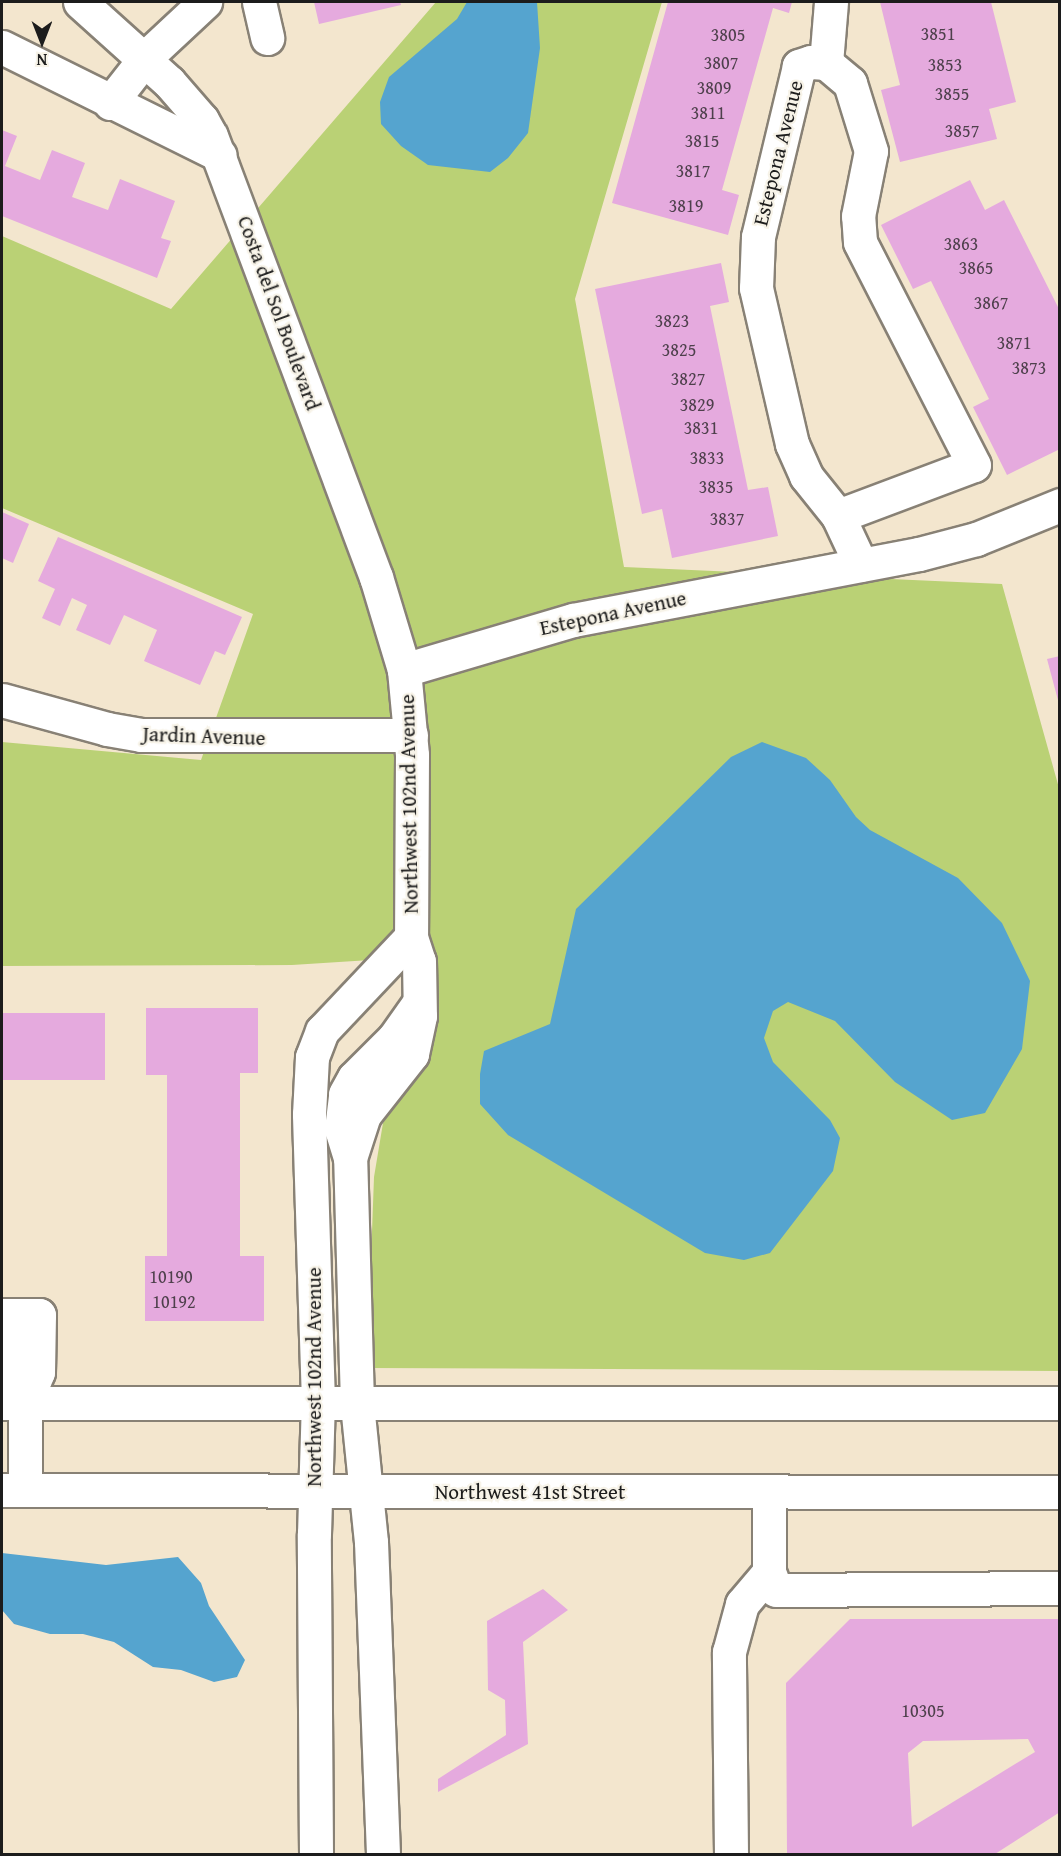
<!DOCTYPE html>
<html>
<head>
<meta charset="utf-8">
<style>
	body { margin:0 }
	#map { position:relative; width:1061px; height:1856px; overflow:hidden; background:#f3e6ce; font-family:"Gentium Book Plus",serif }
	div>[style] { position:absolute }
	.green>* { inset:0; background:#bad175 }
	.water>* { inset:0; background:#55a4cf }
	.building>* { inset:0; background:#e5aade; transform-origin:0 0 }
	.roads { filter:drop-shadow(2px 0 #888175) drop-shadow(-2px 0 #888175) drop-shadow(0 2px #888175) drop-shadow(0 -2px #888175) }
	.minor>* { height:33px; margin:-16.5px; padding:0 16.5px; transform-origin:16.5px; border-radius:16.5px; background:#fff }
	.major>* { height:33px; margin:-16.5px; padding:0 16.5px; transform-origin:16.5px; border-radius:16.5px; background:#fff }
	span { translate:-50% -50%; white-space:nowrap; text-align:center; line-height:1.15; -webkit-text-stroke:4.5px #f7f3e8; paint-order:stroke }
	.number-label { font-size:18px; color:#4e404c }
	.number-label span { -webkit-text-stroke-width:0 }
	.street-label { font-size:21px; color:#1c1c1c }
	.frame { position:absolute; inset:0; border:3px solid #1c1c1c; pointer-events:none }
	.north { position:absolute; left:12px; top:12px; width:60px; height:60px; -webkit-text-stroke:4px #f7f3e8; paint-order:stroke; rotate:180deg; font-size:16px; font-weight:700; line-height:24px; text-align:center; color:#1c1c1c }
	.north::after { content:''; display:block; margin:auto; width:21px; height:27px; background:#1c1c1c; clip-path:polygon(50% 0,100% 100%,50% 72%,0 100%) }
</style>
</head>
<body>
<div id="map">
	<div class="green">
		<i style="clip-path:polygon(436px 2px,662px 2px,575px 299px,624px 567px,1002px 584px,1059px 788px,1059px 1371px,367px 1368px,374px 1177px,383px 1123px,415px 1072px,433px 956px,292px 965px,2px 966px,2px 742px,201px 760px,253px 614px,2px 508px,2px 236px,171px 309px)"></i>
	</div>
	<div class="water">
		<i style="clip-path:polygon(467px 2px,537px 2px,540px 48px,528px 133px,508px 158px,490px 172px,428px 165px,401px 146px,381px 124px,380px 102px,389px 77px,457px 19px)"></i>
		<i style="clip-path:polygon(762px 742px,806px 758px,830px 780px,856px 817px,870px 830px,958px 878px,1002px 923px,1030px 981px,1022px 1049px,985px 1113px,952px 1120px,895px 1082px,835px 1021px,788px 1002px,773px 1011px,764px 1038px,773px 1062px,830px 1120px,840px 1138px,833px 1171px,770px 1253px,744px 1260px,705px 1253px,508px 1135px,480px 1104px,480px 1074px,484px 1051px,550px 1024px,576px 909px,731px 757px)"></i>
		<i style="clip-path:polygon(2px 1553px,106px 1565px,178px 1557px,201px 1583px,209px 1606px,245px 1660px,237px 1677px,214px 1682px,181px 1670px,153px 1667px,114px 1642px,83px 1634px,50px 1634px,14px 1624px,2px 1610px)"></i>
	</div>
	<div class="building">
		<i style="clip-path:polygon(314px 2px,400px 2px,401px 5px,319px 24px)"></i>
		<i style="clip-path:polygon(668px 2px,792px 2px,789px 13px,773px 8px,722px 190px,739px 195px,728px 235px,612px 203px)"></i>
		<i style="clip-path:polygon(880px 2px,991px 2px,1016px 102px,989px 109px,997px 139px,900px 162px,881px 90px,900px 85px)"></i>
		<i style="clip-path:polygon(2px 130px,17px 136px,5px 166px,40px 180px,52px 150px,85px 163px,72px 197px,108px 210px,120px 179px,175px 201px,161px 238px,171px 241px,157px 278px,2px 216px)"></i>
		<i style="clip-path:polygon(970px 180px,985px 210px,1004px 200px,1060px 311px,1060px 449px,1007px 475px,973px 407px,989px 399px,931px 281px,913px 289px,881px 225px)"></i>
		<i style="clip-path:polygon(721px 263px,729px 302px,710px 306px,748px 490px,768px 487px,778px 536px,672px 558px,662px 509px,642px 514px,595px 289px)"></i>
		<i style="clip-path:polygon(2px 512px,29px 524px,13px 563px,2px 558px)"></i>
		<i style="clip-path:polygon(58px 537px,242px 617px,225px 655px,215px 651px,200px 685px,144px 661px,157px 630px,124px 615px,110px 645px,76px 630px,87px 605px,72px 598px,60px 626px,42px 618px,55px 589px,38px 581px)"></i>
		<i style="clip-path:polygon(1060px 656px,1060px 704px,1059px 704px,1047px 659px)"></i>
		<i style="clip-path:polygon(146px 1008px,258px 1008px,258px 1073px,240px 1073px,240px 1256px,264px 1256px,264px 1321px,145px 1321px,145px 1256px,167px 1256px,167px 1075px,146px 1075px)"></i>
		<i style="left:2px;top:1013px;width:103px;height:67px"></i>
		<i style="clip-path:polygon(543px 1589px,568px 1610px,523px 1642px,528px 1744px,438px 1792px,438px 1779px,506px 1735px,505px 1700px,488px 1690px,487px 1621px)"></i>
		<i style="clip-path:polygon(evenodd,850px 1619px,1060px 1619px,1060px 1812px,995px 1854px,787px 1854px,786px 1683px,850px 1619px,1028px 1739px,1035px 1752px,912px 1827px,908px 1753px,923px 1741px,1028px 1739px)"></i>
	</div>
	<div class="roads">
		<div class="minor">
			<i style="left:80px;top:2px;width:120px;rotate:42deg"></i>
			<i style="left:169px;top:82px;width:50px;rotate:49deg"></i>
			<i style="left:202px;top:120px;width:18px;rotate:61deg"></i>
			<i style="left:211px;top:136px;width:471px;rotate:69.5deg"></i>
			<i style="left:376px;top:577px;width:97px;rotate:73.2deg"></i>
			<i style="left:404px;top:670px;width:85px;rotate:84.6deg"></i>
			<i style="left:412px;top:755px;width:182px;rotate:90.3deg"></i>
			<i style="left:411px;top:937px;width:25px;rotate:72deg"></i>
			<i style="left:419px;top:961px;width:55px;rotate:89deg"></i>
			<i style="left:420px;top:1016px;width:39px;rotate:102deg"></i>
			<i style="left:412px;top:1054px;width:78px;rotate:128.2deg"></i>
			<i style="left:364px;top:1115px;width:45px;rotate:108deg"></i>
			<i style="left:259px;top:2px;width:37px;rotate:77deg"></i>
			<i style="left:2px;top:47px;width:243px;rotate:26.4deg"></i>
			<i style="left:826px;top:63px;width:61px;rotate:-85.3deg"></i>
			<i style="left:110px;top:103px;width:58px;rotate:-52deg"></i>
			<i style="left:146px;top:57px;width:81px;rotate:-43deg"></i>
			<i style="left:838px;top:516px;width:145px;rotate:-20.6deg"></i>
			<i style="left:974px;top:465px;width:250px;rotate:-117.1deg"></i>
			<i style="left:860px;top:242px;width:26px;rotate:-94deg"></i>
			<i style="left:858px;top:216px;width:66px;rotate:-78.7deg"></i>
			<i style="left:871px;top:151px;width:71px;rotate:-107.2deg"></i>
			<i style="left:850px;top:83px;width:31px;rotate:-140deg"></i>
			<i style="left:826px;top:63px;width:15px;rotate:-176deg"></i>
			<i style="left:811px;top:62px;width:13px;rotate:162deg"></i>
			<i style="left:799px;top:66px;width:176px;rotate:103.5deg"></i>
			<i style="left:758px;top:237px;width:51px;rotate:92.2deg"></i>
			<i style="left:756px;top:288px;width:160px;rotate:77deg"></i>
			<i style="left:792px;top:444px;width:35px;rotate:66deg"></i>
			<i style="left:806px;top:476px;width:51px;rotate:51.3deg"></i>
			<i style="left:838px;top:516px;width:54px;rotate:64.9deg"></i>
			<i style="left:404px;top:670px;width:176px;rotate:-16.5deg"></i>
			<i style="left:573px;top:620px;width:352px;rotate:-10.8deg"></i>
			<i style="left:919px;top:554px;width:59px;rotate:-14.7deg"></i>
			<i style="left:976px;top:539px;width:91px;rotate:-22deg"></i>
			<i style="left:2px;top:700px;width:109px;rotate:15.4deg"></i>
			<i style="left:107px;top:729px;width:35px;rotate:10deg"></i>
			<i style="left:141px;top:735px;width:270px"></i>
			<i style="left:2px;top:1315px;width:37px"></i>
			<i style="left:39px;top:1315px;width:57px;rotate:91deg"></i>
			<i style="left:38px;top:1372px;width:34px;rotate:113deg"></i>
			<i style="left:25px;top:1403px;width:87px;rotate:90deg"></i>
			<i style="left:6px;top:1315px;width:57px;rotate:90deg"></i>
			<i style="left:6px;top:1372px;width:36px;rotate:58deg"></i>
			<i style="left:769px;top:1491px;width:81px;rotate:90deg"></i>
			<i style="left:769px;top:1572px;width:19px;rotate:69deg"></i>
			<i style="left:776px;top:1590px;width:284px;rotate:-0.4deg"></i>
			<i style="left:316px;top:1854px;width:320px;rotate:-90.4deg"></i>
			<i style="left:314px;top:1534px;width:132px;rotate:-88.3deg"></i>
			<i style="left:318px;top:1402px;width:288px;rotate:-91.8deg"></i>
			<i style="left:309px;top:1114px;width:57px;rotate:-87deg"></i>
			<i style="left:312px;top:1057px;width:28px;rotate:-69deg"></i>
			<i style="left:322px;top:1031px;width:129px;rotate:-46.6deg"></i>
			<i style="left:383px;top:1854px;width:312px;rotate:-92.2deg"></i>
			<i style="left:371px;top:1542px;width:140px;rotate:-95.8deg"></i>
			<i style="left:357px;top:1403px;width:245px;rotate:-91.6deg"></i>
			<i style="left:350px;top:1158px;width:30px;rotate:-107deg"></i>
			<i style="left:341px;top:1129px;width:35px;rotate:-83deg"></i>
			<i style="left:345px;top:1094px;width:18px;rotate:-61deg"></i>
			<i style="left:354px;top:1078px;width:57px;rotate:-45deg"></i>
			<i style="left:394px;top:1038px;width:42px;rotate:-54.8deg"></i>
			<i style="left:731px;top:1854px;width:202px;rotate:-90.6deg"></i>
			<i style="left:729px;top:1652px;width:50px;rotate:-74.8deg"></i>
			<i style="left:742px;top:1604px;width:42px;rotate:-49.8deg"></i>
		</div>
		<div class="major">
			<i style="left:2px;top:1403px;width:1058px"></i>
			<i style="left:2px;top:1490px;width:1058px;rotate:0.11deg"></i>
		</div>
	</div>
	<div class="number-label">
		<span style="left:938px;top:34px">3851</span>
		<span style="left:728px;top:35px">3805</span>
		<span style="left:721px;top:63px">3807</span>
		<span style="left:945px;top:65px">3853</span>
		<span style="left:714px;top:88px">3809</span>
		<span style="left:952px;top:94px">3855</span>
		<span style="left:708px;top:113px">3811</span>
		<span style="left:962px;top:131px">3857</span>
		<span style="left:702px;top:141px">3815</span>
		<span style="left:693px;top:171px">3817</span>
		<span style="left:686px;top:206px">3819</span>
		<span style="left:961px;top:244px">3863</span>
		<span style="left:976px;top:268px">3865</span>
		<span style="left:991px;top:303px">3867</span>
		<span style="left:672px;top:321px">3823</span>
		<span style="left:1014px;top:343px">3871</span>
		<span style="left:679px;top:350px">3825</span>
		<span style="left:1029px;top:368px">3873</span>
		<span style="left:688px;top:379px">3827</span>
		<span style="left:697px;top:405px">3829</span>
		<span style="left:701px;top:428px">3831</span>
		<span style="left:707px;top:458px">3833</span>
		<span style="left:716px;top:487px">3835</span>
		<span style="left:727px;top:519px">3837</span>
		<span style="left:171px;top:1277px">10190</span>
		<span style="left:174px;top:1302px">10192</span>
		<span style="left:923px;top:1711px">10305</span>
	</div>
	<div class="street-label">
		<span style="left:778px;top:153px;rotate:-76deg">Estepona Avenue</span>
		<span style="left:279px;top:313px;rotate:70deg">Costa del Sol Boulevard</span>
		<span style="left:613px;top:613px;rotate:-12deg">Estepona Avenue</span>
		<span style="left:204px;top:736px;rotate:2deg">Jardin Avenue</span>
		<span style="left:409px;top:804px;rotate:-91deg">Northwest 102nd Avenue</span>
		<span style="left:314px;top:1377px;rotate:-90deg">Northwest 102nd Avenue</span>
		<span style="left:530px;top:1492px">Northwest 41st Street</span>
	</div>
	<div class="frame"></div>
	<div class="north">N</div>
</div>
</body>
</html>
